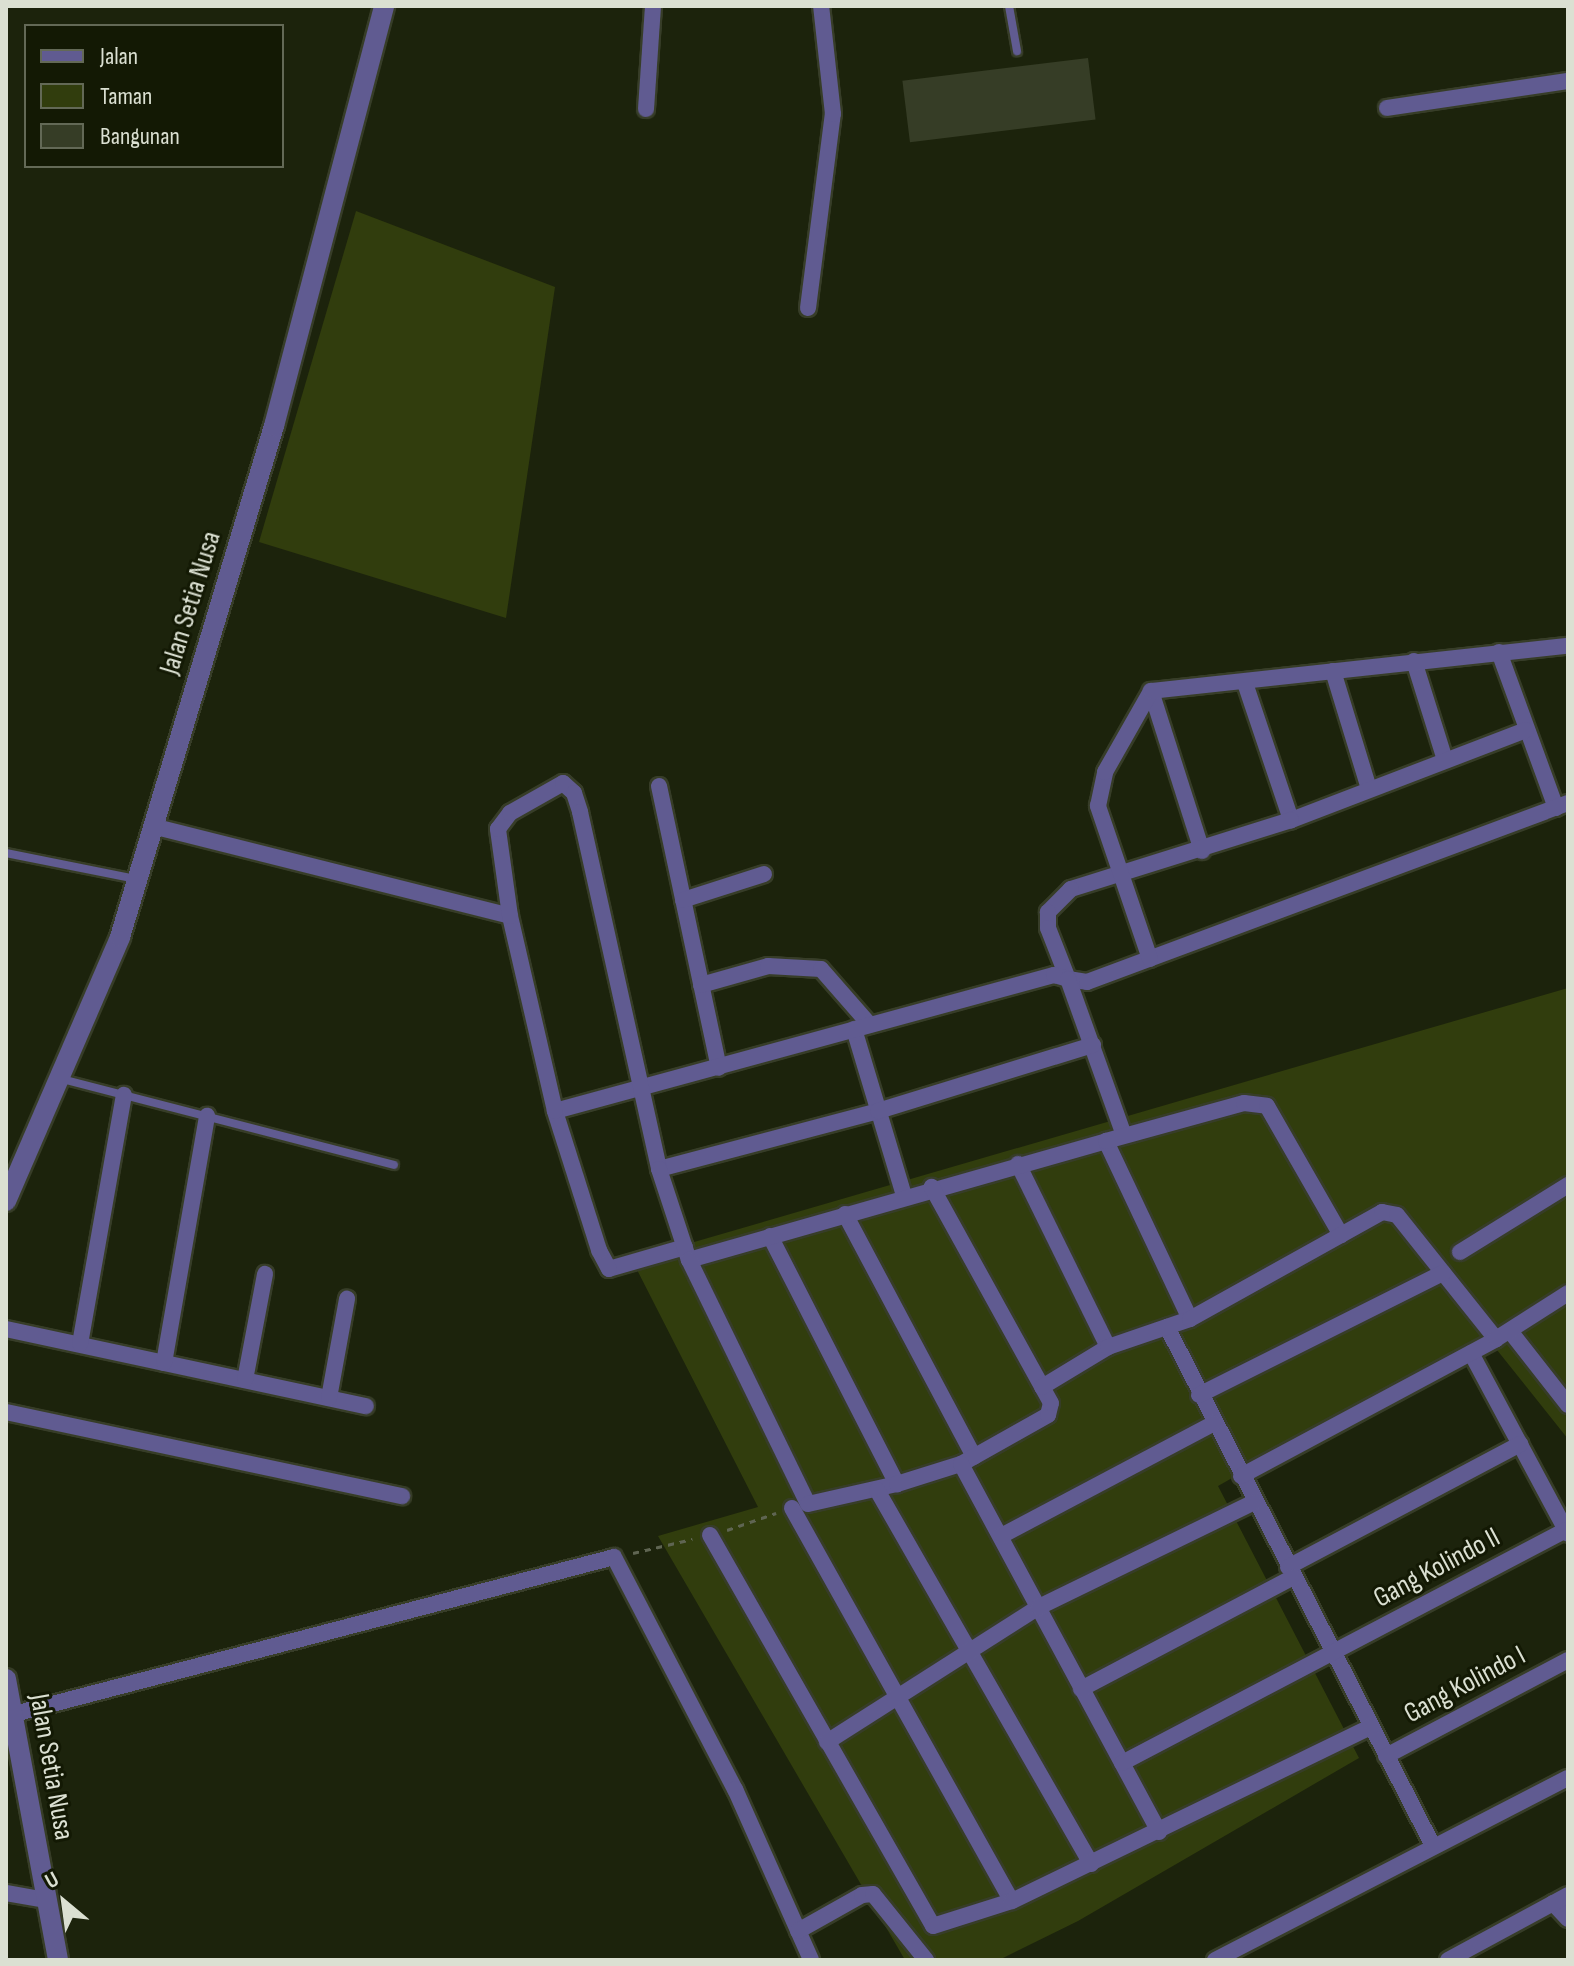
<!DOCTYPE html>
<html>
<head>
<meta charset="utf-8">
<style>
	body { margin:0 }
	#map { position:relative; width:1574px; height:1966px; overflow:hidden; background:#1c230c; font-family:"Sofia Sans Condensed",sans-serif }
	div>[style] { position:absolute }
	.green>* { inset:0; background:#313d0d }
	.building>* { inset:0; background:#363d26; transform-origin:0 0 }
	.path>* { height:3px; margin-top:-1.5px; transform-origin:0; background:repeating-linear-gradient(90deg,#5f6552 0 6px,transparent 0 12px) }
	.roads { filter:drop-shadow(2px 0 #373d28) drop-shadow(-2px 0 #373d28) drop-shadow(0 2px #373d28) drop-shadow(0 -2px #373d28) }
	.service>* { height:8px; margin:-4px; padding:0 4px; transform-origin:4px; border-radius:4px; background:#605b91 }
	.minor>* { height:16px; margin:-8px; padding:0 8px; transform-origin:8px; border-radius:8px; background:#605b91 }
	.tertiary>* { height:20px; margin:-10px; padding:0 10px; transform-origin:10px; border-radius:10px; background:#605b91 }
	span { translate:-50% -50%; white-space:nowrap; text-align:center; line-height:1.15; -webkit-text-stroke:6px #131904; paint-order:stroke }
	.street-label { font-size:28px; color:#dbe0d2 }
	.frame { position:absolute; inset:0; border:8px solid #dbe0d2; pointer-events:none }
	.legend { position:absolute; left:24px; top:24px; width:260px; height:144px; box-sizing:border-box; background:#131904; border:2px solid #636956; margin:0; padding:10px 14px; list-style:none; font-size:24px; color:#dbe0d2 }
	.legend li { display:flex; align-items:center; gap:16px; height:40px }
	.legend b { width:40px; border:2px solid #636956 }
	.north { position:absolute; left:24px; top:1862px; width:80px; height:80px; -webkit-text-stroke:6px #131904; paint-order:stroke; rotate:331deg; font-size:22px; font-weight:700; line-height:32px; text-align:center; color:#dbe0d2 }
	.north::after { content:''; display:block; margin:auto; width:28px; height:36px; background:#dbe0d2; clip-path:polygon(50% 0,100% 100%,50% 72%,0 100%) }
</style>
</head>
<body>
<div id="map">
	<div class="green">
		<i style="clip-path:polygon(356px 211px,555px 287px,506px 618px,259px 542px)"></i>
		<i style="clip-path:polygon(1568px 988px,1568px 1439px,1485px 1335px,1218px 1486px,1359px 1758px,1078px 1921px,999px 1960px,905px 1960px,658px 1536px,758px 1507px,632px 1260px)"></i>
	</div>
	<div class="building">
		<i style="left:1088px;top:58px;width:62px;height:187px;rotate:83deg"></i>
	</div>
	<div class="path">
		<i style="left:727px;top:1530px;width:52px;rotate:-19.1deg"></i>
		<i style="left:633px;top:1553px;width:61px;rotate:-13.3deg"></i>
	</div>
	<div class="roads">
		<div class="service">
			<i style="left:1009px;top:6px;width:46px;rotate:79.9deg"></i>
			<i style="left:6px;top:853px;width:133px;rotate:11.3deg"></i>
			<i style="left:58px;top:1078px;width:347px;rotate:14.5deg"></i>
		</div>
		<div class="minor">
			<i style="left:1387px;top:108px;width:183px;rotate:-8.5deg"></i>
			<i style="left:646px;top:109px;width:103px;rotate:-86.1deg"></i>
			<i style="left:808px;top:308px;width:196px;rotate:-82.7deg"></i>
			<i style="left:833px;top:114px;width:109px;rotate:-96.3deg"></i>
			<i style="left:1499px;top:652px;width:166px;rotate:69.9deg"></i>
			<i style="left:1414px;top:661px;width:104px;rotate:72.6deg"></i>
			<i style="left:1333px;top:671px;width:123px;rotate:73deg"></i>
			<i style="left:1245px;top:683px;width:145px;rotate:71.4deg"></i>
			<i style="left:1151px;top:691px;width:168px;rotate:72.3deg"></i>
			<i style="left:1526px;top:730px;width:252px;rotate:159deg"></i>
			<i style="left:1291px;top:820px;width:231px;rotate:162.6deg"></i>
			<i style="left:1071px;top:889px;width:33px;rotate:135deg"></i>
			<i style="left:1048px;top:912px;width:16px;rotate:90deg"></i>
			<i style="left:1048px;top:928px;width:55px;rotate:68.6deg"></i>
			<i style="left:1068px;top:979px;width:19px;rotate:9deg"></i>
			<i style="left:1087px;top:982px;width:513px;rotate:-20.41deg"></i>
			<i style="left:659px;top:786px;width:288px;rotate:78deg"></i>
			<i style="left:152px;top:826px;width:369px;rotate:14.1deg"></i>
			<i style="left:683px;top:900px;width:85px;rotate:-17.8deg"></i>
			<i style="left:1150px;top:959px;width:162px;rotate:-108.8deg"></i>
			<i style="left:1098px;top:806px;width:35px;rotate:-78deg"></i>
			<i style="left:1105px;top:772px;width:93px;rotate:-60.4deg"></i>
			<i style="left:1151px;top:691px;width:419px;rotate:-6.2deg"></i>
			<i style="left:701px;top:985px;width:70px;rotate:-15.8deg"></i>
			<i style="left:768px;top:966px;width:53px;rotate:3.2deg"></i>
			<i style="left:821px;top:969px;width:74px;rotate:48.8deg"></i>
			<i style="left:854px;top:1029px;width:174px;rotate:73.3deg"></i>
			<i style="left:555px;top:1111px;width:517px;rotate:-15.25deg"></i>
			<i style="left:1054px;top:975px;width:15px;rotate:16deg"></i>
			<i style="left:1068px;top:979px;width:166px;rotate:70.3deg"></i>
			<i style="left:1018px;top:1164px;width:204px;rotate:63.8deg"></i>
			<i style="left:659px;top:1169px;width:227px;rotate:-14.8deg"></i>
			<i style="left:878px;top:1111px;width:225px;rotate:-17.1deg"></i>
			<i style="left:845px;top:1214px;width:275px;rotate:62deg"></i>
			<i style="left:770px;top:1236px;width:279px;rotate:62.9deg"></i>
			<i style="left:685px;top:1247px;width:79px;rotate:163.9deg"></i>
			<i style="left:609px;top:1269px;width:21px;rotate:-118deg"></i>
			<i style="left:599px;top:1250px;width:146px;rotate:-107.6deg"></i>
			<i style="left:555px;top:1111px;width:200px;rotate:-103deg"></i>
			<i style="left:510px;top:916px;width:88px;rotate:-97.9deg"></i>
			<i style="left:498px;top:829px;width:20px;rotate:-53deg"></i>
			<i style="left:510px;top:813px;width:61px;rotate:-29.5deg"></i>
			<i style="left:563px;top:783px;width:15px;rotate:42deg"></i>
			<i style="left:574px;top:793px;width:20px;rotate:72deg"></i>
			<i style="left:580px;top:812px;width:366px;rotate:77.5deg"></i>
			<i style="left:659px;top:1169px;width:96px;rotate:71.8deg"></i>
			<i style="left:689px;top:1260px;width:434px;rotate:-15.9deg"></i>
			<i style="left:1460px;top:1252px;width:127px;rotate:-31.8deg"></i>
			<i style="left:689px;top:1260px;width:271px;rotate:64deg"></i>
			<i style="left:808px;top:1504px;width:91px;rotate:-12.7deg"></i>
			<i style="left:897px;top:1484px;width:67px;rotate:-17.4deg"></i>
			<i style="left:961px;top:1464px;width:100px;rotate:-29.4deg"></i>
			<i style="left:1048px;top:1415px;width:12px;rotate:-76deg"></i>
			<i style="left:1051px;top:1403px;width:247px;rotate:-118.9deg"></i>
			<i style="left:1190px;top:1319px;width:197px;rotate:-115.3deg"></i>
			<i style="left:1106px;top:1141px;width:143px;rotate:-15.4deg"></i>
			<i style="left:1244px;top:1103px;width:23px;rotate:7deg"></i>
			<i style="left:1267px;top:1106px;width:149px;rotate:60.2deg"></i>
			<i style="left:1167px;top:1327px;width:583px;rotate:62.86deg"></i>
			<i style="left:6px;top:1329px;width:368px;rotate:12.1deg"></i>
			<i style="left:1510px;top:1331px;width:94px;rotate:51.9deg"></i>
			<i style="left:80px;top:1344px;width:253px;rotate:-80deg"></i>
			<i style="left:1471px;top:1353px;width:205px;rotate:61.8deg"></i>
			<i style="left:164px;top:1363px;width:251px;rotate:-80.1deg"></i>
			<i style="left:245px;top:1380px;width:108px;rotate:-79.3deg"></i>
			<i style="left:1042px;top:1387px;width:77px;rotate:-31.2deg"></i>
			<i style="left:1108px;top:1347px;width:87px;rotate:-18.9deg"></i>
			<i style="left:1190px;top:1319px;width:220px;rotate:-29.1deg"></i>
			<i style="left:1382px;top:1212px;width:15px;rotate:11deg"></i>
			<i style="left:1397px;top:1215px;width:159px;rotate:51.4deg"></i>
			<i style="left:1199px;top:1395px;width:273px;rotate:-26.6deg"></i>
			<i style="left:329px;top:1398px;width:101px;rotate:-79.7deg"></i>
			<i style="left:6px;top:1412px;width:405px;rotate:12deg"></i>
			<i style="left:961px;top:1464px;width:418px;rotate:61.7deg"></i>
			<i style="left:1241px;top:1476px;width:289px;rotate:-28.2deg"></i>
			<i style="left:1496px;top:1339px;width:85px;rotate:-32.6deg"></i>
			<i style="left:877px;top:1490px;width:431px;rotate:60.2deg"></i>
			<i style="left:792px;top:1508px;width:450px;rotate:60.8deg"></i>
			<i style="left:710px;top:1535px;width:450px;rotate:60.3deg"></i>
			<i style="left:933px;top:1926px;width:83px;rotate:-17.6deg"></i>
			<i style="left:1012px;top:1901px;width:399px;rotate:-25.9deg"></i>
			<i style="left:1001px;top:1536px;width:241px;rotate:-27.9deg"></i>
			<i style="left:1288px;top:1567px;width:263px;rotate:-27.9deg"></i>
			<i style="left:1081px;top:1689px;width:240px;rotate:-27.8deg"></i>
			<i style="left:14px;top:1714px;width:620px;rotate:-14.66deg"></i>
			<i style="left:614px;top:1557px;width:262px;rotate:62.5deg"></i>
			<i style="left:735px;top:1789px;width:187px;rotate:66deg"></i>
			<i style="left:827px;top:1742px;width:251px;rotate:-32.5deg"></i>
			<i style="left:1039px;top:1607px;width:239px;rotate:-26deg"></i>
			<i style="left:1386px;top:1756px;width:206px;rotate:-27.8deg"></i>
			<i style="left:1122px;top:1763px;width:501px;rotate:-27.69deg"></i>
			<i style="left:6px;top:1893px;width:41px;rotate:9.9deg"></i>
			<i style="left:1553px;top:1903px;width:22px;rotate:47deg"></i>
			<i style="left:798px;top:1931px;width:73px;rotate:-29.4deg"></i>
			<i style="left:862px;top:1895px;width:11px;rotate:-5deg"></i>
			<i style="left:873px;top:1894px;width:85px;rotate:51.2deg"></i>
			<i style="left:1215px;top:1960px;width:397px;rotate:-27.3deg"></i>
			<i style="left:1448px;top:1960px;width:136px;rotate:-28.4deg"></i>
		</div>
		<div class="tertiary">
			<i style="left:6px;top:1201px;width:288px;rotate:-66.6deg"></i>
			<i style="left:120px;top:937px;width:534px;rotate:-73.23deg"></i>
			<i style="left:274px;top:426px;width:434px;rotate:-75.3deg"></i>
			<i style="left:6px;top:1679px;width:286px;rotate:79.5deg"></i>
		</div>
	</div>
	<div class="street-label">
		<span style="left:191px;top:603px;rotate:-73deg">Jalan Setia Nusa</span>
		<span style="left:1437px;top:1568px;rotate:-28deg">Gang Kolindo II</span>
		<span style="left:1465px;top:1685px;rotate:-28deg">Gang Kolindo I</span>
		<span style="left:51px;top:1767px;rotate:80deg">Jalan Setia Nusa</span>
	</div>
	<div class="frame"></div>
	<ul class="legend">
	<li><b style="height:10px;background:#605b91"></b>Jalan</li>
	<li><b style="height:22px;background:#313d0d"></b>Taman</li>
	<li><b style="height:22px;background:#363d26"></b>Bangunan</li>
	</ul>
	<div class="north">U</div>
</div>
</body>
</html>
